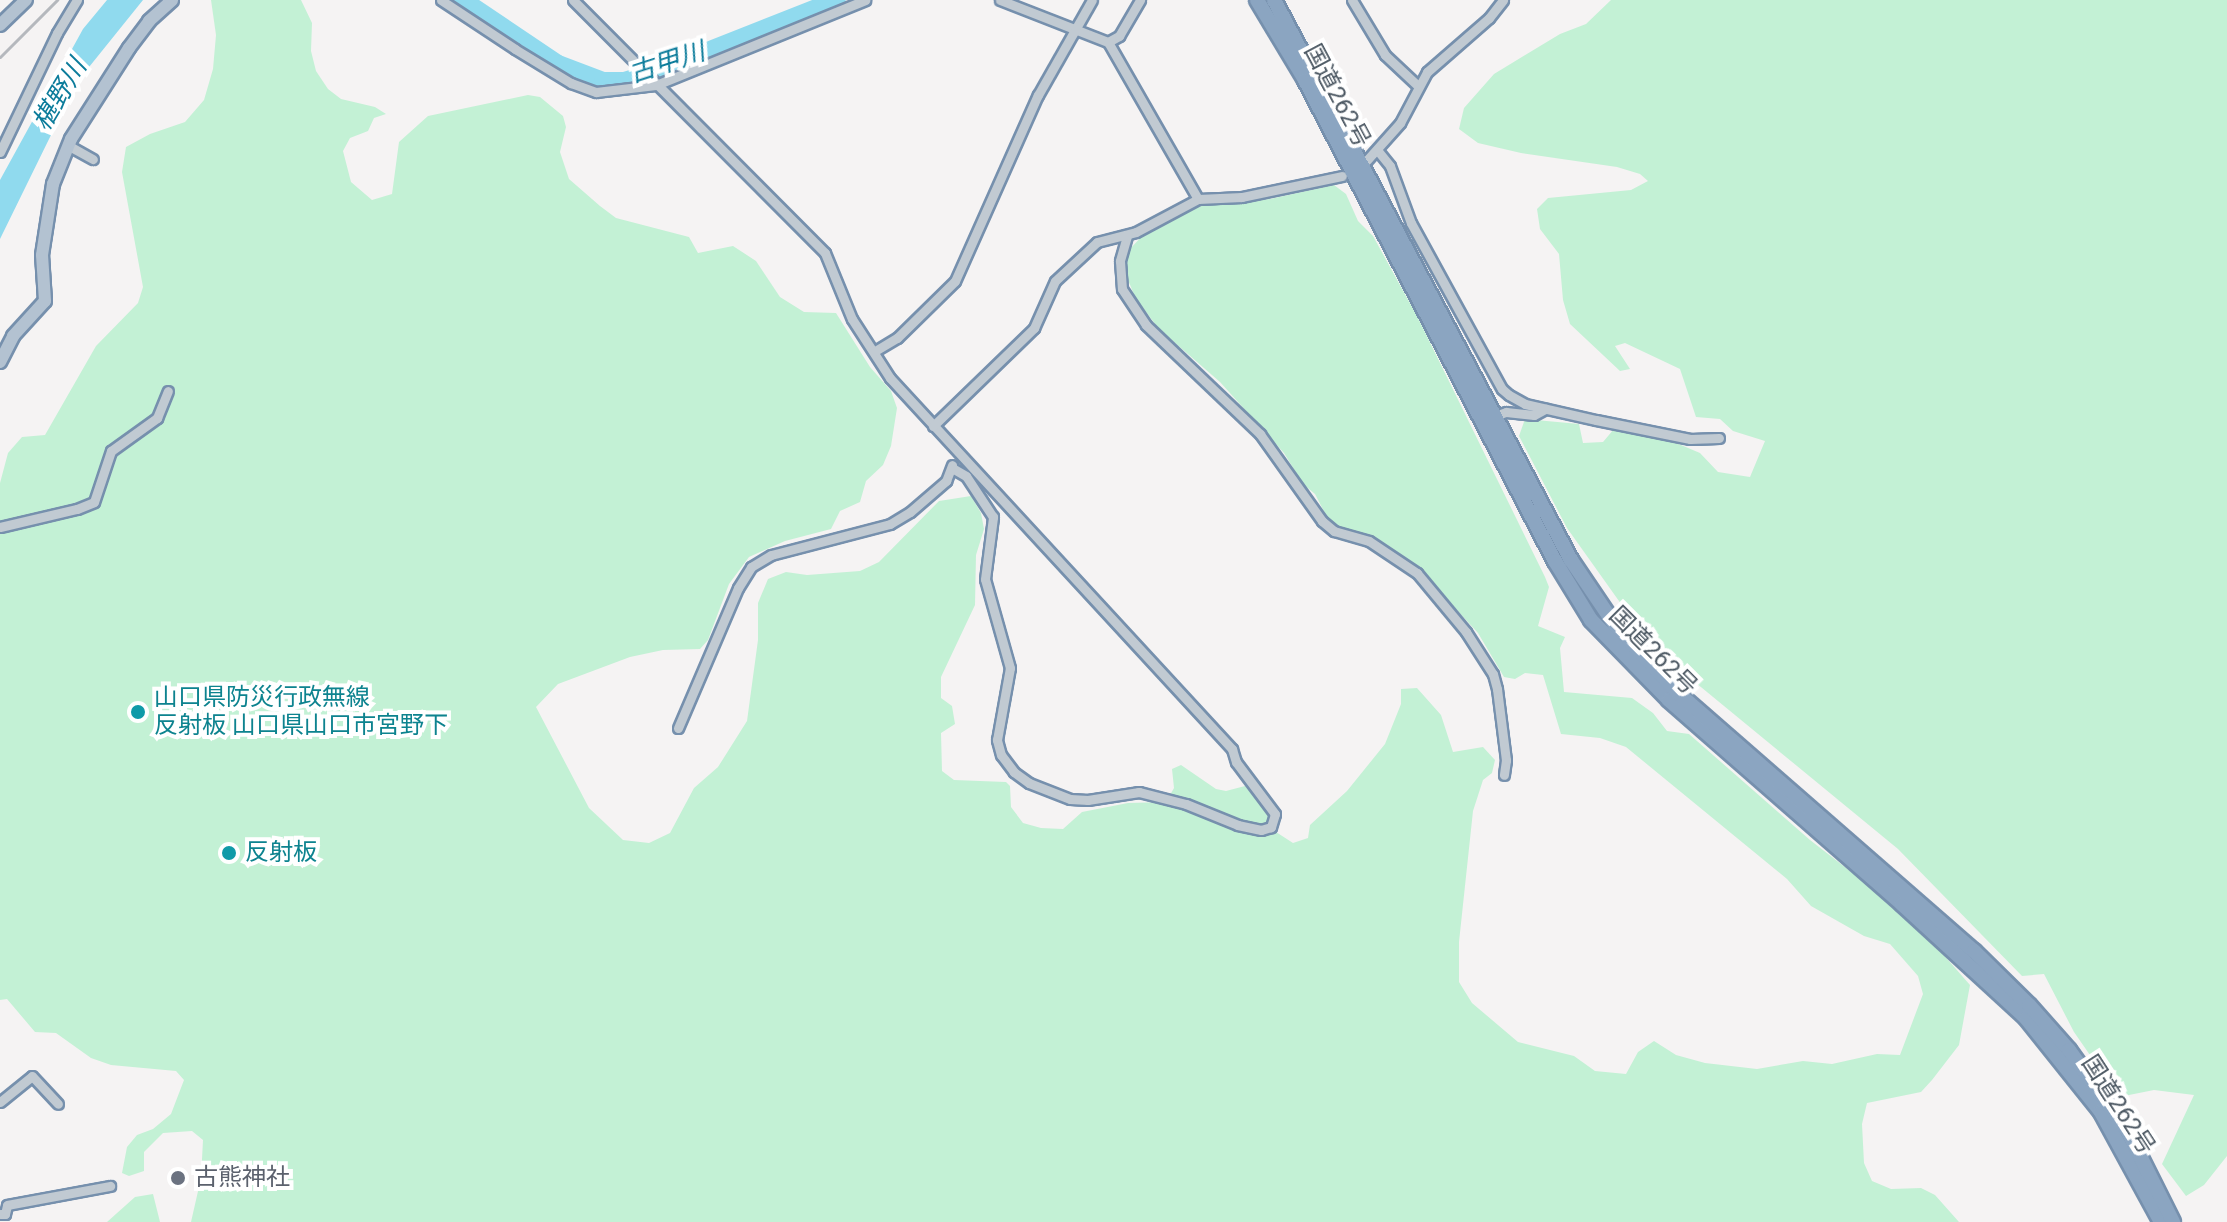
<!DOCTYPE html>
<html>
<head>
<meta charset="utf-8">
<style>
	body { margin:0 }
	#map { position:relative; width:2227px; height:1222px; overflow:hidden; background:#f5f3f3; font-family:Roboto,"Noto Sans JP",sans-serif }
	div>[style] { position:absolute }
	.green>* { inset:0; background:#c3f1d5 }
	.water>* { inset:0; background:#90daee }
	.river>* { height:18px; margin:-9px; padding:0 9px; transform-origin:9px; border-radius:9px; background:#90daee }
	.roads { filter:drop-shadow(2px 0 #7690ad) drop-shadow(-2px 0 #7690ad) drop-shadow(0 2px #7690ad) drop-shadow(0 -2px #7690ad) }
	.minor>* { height:9px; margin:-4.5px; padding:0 4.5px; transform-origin:4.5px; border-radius:4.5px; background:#c1cad2 }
	.major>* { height:12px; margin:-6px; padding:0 6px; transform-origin:6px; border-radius:6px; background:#b3c2d1 }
	.highway>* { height:14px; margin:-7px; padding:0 7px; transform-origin:7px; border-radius:7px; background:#8ba5c1 }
	.rail>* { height:3px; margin:-1.5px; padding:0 1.5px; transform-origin:1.5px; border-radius:1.5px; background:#b5b8bd }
	.dots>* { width:22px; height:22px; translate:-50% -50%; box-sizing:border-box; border:4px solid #fff; border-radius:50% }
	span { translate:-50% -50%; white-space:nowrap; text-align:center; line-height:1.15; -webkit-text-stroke:8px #fff; paint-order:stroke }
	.street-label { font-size:24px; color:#4a5661 }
	.culture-label { font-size:24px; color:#0d838f }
	.left { translate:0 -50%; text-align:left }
	.worship-label { font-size:24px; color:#5b616d }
	.water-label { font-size:26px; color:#0c7c9b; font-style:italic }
</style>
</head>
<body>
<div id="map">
	<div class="green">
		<i style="clip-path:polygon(211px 0,301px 0,312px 23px,311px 51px,316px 71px,328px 89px,341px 99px,375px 107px,386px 114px,374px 118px,368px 131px,350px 138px,343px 151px,351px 182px,372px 200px,392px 194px,399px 142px,428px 116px,528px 95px,540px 97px,563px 116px,566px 127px,560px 152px,569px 179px,600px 206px,616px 218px,689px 237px,698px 253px,733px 246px,756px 261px,780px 297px,804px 312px,836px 313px,870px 367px,891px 391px,897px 408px,891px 446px,883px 465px,866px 481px,860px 502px,840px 511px,831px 529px,785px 541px,749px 557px,729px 584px,708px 640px,700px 649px,663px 650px,630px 657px,558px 684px,536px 707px,589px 808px,623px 840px,649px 843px,670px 833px,694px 788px,718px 767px,747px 721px,758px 640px,758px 603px,768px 579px,786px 572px,807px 575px,860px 571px,879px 562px,939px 501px,971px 496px,981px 513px,984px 529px,976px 555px,975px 605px,941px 677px,941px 698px,952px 706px,955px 724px,941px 733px,942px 771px,954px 780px,1006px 782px,1010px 786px,1011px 807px,1023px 823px,1041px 828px,1063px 829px,1082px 812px,1128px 803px,1166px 802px,1174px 788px,1172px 769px,1181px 765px,1216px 789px,1226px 791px,1245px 786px,1268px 813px,1276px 832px,1293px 843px,1308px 838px,1310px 825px,1347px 791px,1385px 744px,1401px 704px,1401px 689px,1417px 688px,1441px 715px,1453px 752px,1483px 747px,1495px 760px,1492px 773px,1483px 780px,1473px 811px,1459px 942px,1459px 982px,1472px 1003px,1518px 1042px,1574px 1056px,1595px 1071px,1626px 1074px,1638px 1052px,1654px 1041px,1676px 1055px,1705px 1063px,1757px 1069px,1803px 1061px,1832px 1064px,1877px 1054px,1900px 1055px,1923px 994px,1918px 976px,1890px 944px,1864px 936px,1811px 906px,1787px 879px,1626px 747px,1600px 738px,1561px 734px,1543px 675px,1525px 673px,1515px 679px,1504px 677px,1478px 633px,1422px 572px,1378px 540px,1341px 531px,1329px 521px,1315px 494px,1303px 484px,1284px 453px,1220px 382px,1158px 328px,1135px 297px,1126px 275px,1128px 251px,1146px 232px,1188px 210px,1208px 204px,1270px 199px,1334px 185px,1346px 194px,1358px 221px,1373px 236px,1417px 316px,1545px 577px,1549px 587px,1538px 626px,1565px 637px,1560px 648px,1564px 692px,1632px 698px,1653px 713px,1667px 731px,1689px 734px,1810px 840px,1913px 920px,1970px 985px,1959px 1045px,1932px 1080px,1921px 1092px,1867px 1103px,1862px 1124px,1864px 1163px,1872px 1181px,1891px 1189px,1921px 1188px,1935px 1195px,1959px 1222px,191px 1222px,201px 1178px,203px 1140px,192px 1131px,163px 1133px,144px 1152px,144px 1171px,129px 1176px,122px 1173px,127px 1147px,137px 1135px,153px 1129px,171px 1114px,184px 1080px,176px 1071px,111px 1065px,91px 1058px,56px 1033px,35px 1032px,7px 999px,0 1000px,0 483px,8px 453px,22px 437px,45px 435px,96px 346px,138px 303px,143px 287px,122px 172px,126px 147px,150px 134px,185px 122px,204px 100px,213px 69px,216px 35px)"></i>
		<i style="clip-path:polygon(1611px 0,2227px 0,2227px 1156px,2204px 1185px,2186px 1196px,2162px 1164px,2194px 1095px,2154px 1090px,2119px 1097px,2074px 1032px,2044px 974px,2022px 976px,1898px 849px,1651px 646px,1567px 528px,1519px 436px,1525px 419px,1579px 424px,1583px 443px,1603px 442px,1614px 429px,1669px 440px,1700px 453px,1718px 472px,1750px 477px,1765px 441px,1733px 431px,1720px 419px,1696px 417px,1680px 369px,1625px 343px,1615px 346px,1630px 369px,1620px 371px,1570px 324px,1563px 300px,1559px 254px,1540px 229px,1537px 209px,1548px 198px,1631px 190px,1648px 181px,1640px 174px,1617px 167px,1521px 153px,1478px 143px,1459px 129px,1464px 108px,1494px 74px,1560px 34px,1586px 24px)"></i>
		<i style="clip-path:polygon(153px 1194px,160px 1222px,107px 1222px,135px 1197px)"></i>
	</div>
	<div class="water">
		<i style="clip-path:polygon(107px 0,143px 0,77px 82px,0 239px,0 180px,83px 29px)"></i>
	</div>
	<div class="river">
		<i style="left:463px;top:0;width:115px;rotate:34deg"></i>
		<i style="left:558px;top:64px;width:48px;rotate:20.7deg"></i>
		<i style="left:603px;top:81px;width:21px"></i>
		<i style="left:624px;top:81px;width:37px;rotate:-17deg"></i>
		<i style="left:659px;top:70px;width:191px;rotate:-21.5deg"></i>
	</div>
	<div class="roads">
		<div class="minor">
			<i style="left:441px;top:0;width:89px;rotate:33.5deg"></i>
			<i style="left:515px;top:49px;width:66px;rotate:31.3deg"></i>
			<i style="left:571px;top:83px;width:27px;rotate:20deg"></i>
			<i style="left:596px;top:92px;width:60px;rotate:-6.7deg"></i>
			<i style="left:656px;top:85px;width:226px;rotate:-22.1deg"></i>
			<i style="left:573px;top:0;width:357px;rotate:45.1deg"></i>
			<i style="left:825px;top:253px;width:71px;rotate:67.8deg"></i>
			<i style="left:852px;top:319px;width:70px;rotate:57.2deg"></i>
			<i style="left:890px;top:378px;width:505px;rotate:47.33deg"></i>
			<i style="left:1232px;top:749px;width:14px;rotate:73deg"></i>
			<i style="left:1236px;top:762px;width:65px;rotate:53.1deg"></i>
			<i style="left:1275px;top:814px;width:14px;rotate:107deg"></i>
			<i style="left:1271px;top:827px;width:10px;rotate:163deg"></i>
			<i style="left:1261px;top:830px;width:24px;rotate:-168deg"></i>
			<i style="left:1238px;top:825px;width:56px;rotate:-158deg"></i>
			<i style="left:1186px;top:804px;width:49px;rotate:-165.7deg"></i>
			<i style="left:1139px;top:792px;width:52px;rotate:171.1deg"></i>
			<i style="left:1088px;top:800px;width:18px;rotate:-177deg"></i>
			<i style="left:1070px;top:799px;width:44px;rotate:-158.7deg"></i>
			<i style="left:1029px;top:783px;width:19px;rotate:-144deg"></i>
			<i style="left:1014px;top:772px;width:21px;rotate:-127deg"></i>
			<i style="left:1001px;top:755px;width:16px;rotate:-105deg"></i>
			<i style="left:997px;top:740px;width:73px;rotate:-79.8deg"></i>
			<i style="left:1010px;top:668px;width:92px;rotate:-105.7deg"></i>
			<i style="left:985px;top:579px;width:63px;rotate:-82.6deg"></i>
			<i style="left:993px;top:517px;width:49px;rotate:-123.4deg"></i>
			<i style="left:966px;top:476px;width:16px;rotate:-150deg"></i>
			<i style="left:1000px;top:0;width:116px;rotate:21.3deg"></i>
			<i style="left:1108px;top:42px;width:181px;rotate:60.2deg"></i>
			<i style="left:1352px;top:0;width:64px;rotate:59deg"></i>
			<i style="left:1385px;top:55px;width:45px;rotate:43.2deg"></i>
			<i style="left:1108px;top:42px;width:13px;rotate:-29deg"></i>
			<i style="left:1119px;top:36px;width:42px;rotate:-59.7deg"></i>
			<i style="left:71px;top:147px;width:25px;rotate:29deg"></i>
			<i style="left:1378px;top:151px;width:19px;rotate:51deg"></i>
			<i style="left:1390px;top:166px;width:61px;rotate:69.8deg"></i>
			<i style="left:1411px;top:223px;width:189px;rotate:61.3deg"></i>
			<i style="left:1502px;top:389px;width:9px;rotate:41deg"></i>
			<i style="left:1509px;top:395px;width:18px;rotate:29deg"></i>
			<i style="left:1525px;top:404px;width:73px;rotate:12.7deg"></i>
			<i style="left:1596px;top:420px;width:96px;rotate:11.4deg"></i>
			<i style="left:1690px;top:439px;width:29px;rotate:-2deg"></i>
			<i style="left:0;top:152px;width:132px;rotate:-64.4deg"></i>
			<i style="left:57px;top:33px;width:39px;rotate:-59deg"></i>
			<i style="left:1367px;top:160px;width:50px;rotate:-48.3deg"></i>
			<i style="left:1400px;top:123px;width:58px;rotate:-62.1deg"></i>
			<i style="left:1427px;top:72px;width:82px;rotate:-41.1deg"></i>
			<i style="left:1489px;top:18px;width:23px;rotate:-52deg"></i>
			<i style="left:1127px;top:236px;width:26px;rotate:106deg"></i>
			<i style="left:1120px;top:261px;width:28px;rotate:86deg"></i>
			<i style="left:1122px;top:289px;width:43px;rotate:56.3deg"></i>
			<i style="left:1146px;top:325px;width:158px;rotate:43.7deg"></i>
			<i style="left:1260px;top:434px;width:107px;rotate:54.5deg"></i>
			<i style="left:1322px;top:521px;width:16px;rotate:40deg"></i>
			<i style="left:1334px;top:531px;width:36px;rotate:16deg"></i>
			<i style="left:1369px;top:541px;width:58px;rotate:33.7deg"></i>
			<i style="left:1417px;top:573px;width:77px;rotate:50.3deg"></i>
			<i style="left:1466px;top:632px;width:50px;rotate:57.3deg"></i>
			<i style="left:1493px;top:674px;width:16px;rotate:75deg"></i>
			<i style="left:1497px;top:689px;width:72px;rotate:82.8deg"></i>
			<i style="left:1506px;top:760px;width:15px;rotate:98deg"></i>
			<i style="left:875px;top:351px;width:26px;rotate:-31deg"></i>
			<i style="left:897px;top:338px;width:81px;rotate:-44.5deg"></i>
			<i style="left:955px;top:281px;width:204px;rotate:-66deg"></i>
			<i style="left:1038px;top:95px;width:109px;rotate:-60.4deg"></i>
			<i style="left:1492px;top:417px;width:15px;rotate:-20deg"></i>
			<i style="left:1506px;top:412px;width:28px;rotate:6deg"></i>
			<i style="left:1534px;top:415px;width:13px;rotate:-29deg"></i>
			<i style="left:933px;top:426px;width:141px;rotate:-44.1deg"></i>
			<i style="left:1034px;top:328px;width:51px;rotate:-65.9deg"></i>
			<i style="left:1055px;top:281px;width:57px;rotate:-42.9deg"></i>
			<i style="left:1097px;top:242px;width:40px;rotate:-14.4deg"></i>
			<i style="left:1136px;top:232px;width:70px;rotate:-28deg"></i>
			<i style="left:1198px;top:199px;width:44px;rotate:-2.6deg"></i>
			<i style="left:1242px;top:197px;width:102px;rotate:-11.9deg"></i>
			<i style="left:0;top:527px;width:79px;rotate:-13.2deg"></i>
			<i style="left:77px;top:509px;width:18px;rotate:-22deg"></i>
			<i style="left:94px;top:502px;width:54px;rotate:-71.6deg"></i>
			<i style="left:111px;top:451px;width:57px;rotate:-35.7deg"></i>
			<i style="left:157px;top:418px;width:29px;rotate:-68deg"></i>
			<i style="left:678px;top:728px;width:152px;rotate:-66.8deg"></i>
			<i style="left:738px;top:588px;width:25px;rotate:-58deg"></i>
			<i style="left:751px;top:567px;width:23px;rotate:-31deg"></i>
			<i style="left:771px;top:555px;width:123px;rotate:-14.6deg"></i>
			<i style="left:890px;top:524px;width:23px;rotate:-31deg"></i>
			<i style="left:910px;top:512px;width:48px;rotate:-40.7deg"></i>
			<i style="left:946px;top:481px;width:17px;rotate:-69deg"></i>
			<i style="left:0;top:1102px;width:41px;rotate:-39.1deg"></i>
			<i style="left:32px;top:1076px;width:38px;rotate:47deg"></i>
			<i style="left:0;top:1214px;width:5px"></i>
			<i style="left:5px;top:1214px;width:9px;rotate:-77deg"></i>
			<i style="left:7px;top:1205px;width:105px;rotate:-10.5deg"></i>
		</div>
		<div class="major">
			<i style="left:0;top:25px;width:36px;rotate:-44deg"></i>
			<i style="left:0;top:362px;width:29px;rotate:-63deg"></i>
			<i style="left:13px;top:336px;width:47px;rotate:-47.6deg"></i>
			<i style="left:45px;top:301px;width:46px;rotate:-93.7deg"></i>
			<i style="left:42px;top:255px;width:72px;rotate:-81.2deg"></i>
			<i style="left:53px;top:184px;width:48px;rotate:-68.2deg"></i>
			<i style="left:71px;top:139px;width:108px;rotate:-57.5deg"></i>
			<i style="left:129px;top:48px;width:34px;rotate:-53deg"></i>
			<i style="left:149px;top:21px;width:31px;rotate:-42deg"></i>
		</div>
		<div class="highway">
			<i style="left:1257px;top:0;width:93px;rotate:59deg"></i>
			<i style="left:1305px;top:80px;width:542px;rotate:62.54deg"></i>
			<i style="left:1555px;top:561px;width:69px;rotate:58.6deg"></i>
			<i style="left:1591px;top:620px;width:112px;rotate:45.7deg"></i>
			<i style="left:1669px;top:700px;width:310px;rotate:41.2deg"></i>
			<i style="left:1902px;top:904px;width:168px;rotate:42.6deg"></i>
			<i style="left:2026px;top:1018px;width:120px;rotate:51.4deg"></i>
			<i style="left:2101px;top:1112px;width:125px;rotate:61.4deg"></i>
			<i style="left:1274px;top:0;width:634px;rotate:62.06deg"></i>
			<i style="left:1571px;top:560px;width:78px;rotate:55.9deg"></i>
			<i style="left:1615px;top:625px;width:94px;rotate:47.2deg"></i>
			<i style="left:1679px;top:694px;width:391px;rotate:41.1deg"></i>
			<i style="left:1974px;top:951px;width:77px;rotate:44.5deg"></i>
			<i style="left:2029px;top:1005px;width:60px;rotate:48.4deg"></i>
			<i style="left:2069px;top:1050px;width:101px;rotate:54.3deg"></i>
			<i style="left:2128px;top:1132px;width:101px;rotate:63.4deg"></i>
		</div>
	</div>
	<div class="rail">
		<i style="left:0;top:57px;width:81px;rotate:-45deg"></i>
	</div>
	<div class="dots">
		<i style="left:138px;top:712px;background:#0f9aa8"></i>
		<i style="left:229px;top:853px;background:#0f9aa8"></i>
		<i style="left:178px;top:1178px;background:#6b7280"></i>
	</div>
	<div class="street-label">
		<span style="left:1337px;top:96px;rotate:62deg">国道262号</span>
		<span style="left:1653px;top:651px;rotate:45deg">国道262号</span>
		<span style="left:2118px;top:1105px;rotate:57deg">国道262号</span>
	</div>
	<div class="culture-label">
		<span class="left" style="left:154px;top:712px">山口県防災行政無線<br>反射板 山口県山口市宮野下</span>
		<span class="left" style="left:245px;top:853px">反射板</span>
	</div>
	<div class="worship-label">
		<span class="left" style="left:194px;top:1178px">古熊神社</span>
	</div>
	<div class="water-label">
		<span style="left:667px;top:63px;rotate:-18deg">古甲川</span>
		<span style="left:60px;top:95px;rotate:-59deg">椹野川</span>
	</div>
</div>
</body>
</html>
